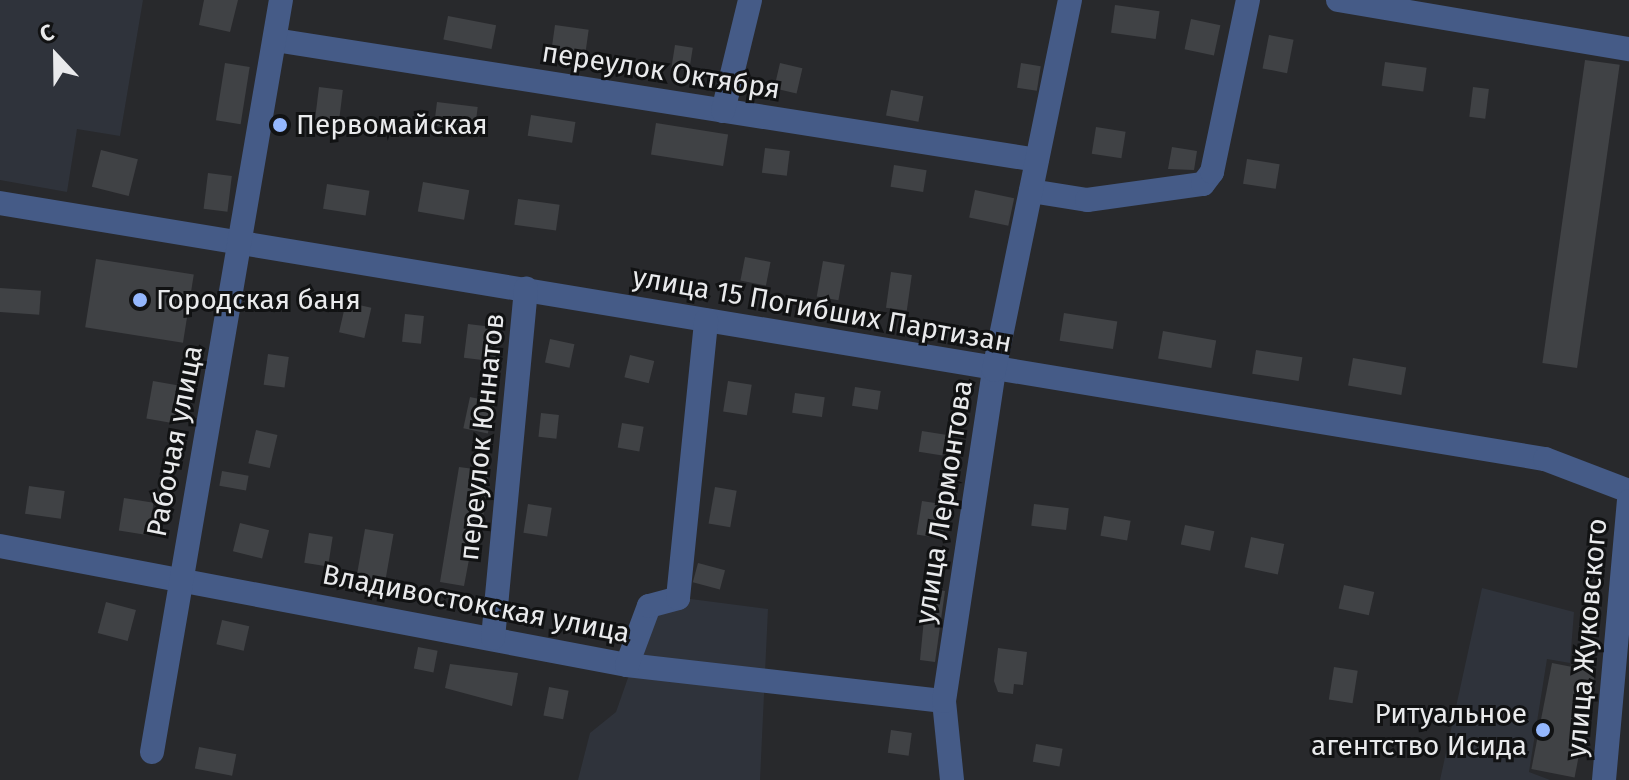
<!DOCTYPE html>
<html>
<head>
<meta charset="utf-8">
<style>
	body { margin:0 }
	#map { position:relative; width:1629px; height:780px; overflow:hidden; background:#28292c; font-family:"Fira Sans",sans-serif }
	div>[style] { position:absolute }
	.built>* { inset:0; background:#2f333b }
	.building>* { inset:0; background:#404245; transform-origin:0 0 }
	.minor>* { height:24px; margin:-12px; padding:0 12px; transform-origin:12px; border-radius:12px; background:#455b87 }
	.dots>* { width:22px; height:22px; translate:-50% -50%; box-sizing:border-box; border:4px solid #111213; border-radius:50% }
	span { translate:-50% -50%; white-space:nowrap; text-align:center; line-height:1.15; -webkit-text-stroke:6px #111213; paint-order:stroke }
	.street-label { font-size:28px; color:#e9eaec }
	.poi-label { font-size:28px; color:#e9eaec }
	.left { translate:0 -50%; text-align:left }
	.right { translate:-100% -50%; text-align:right }
	.north { position:absolute; left:16px; top:16px; width:80px; height:80px; -webkit-text-stroke:6px #111213; paint-order:stroke; rotate:338deg; font-size:22px; font-weight:700; line-height:32px; text-align:center; color:#e9eaec }
	.north::after { content:''; display:block; margin:auto; width:28px; height:36px; background:#e9eaec; clip-path:polygon(50% 0,100% 100%,50% 72%,0 100%) }
</style>
</head>
<body>
<div id="map">
	<div class="built">
		<i style="clip-path:polygon(0 0,143px 0,120px 136px,77px 129px,67px 192px,0 180px)"></i>
		<i style="clip-path:polygon(1482px 588px,1574px 612px,1570px 663px,1547px 659px,1529px 772px,1550px 780px,1440px 780px)"></i>
		<i style="clip-path:polygon(683px 598px,768px 609px,760px 780px,578px 780px,590px 733px,616px 712px,651px 612px)"></i>
	</div>
	<div class="building">
		<i style="clip-path:polygon(204px 0,238px 0,230px 32px,199px 25px)"></i>
		<i style="left:1115px;top:5px;width:45px;height:28px;rotate:8deg"></i>
		<i style="left:448px;top:16px;width:49px;height:24px;rotate:11deg"></i>
		<i style="left:1191px;top:19px;width:30px;height:31px;rotate:12deg"></i>
		<i style="left:555px;top:25px;width:34px;height:31px;rotate:8deg"></i>
		<i style="left:1269px;top:35px;width:25px;height:34px;rotate:11deg"></i>
		<i style="left:675px;top:45px;width:18px;height:23px;rotate:9deg"></i>
		<i style="left:1585px;top:60px;width:35px;height:306px;rotate:8deg"></i>
		<i style="left:1385px;top:62px;width:42px;height:24px;rotate:8deg"></i>
		<i style="left:225px;top:63px;width:25px;height:58px;rotate:9deg"></i>
		<i style="left:780px;top:63px;width:23px;height:26px;rotate:13deg"></i>
		<i style="left:1021px;top:63px;width:20px;height:25px;rotate:9deg"></i>
		<i style="left:319px;top:87px;width:24px;height:35px;rotate:7deg"></i>
		<i style="left:1473px;top:87px;width:16px;height:30px;rotate:7deg"></i>
		<i style="left:891px;top:90px;width:33px;height:26px;rotate:11deg"></i>
		<i style="left:437px;top:102px;width:41px;height:24px;rotate:7deg"></i>
		<i style="left:531px;top:115px;width:45px;height:21px;rotate:9deg"></i>
		<i style="left:656px;top:123px;width:73px;height:32px;rotate:9deg"></i>
		<i style="left:1096px;top:127px;width:30px;height:27px;rotate:9deg"></i>
		<i style="clip-path:polygon(1172px 147px,1197px 151px,1194px 170px,1168px 169px)"></i>
		<i style="left:765px;top:148px;width:25px;height:25px;rotate:7deg"></i>
		<i style="left:101px;top:150px;width:38px;height:38px;rotate:14deg"></i>
		<i style="left:1247px;top:159px;width:33px;height:25px;rotate:9deg"></i>
		<i style="left:894px;top:165px;width:33px;height:22px;rotate:9deg"></i>
		<i style="left:208px;top:173px;width:24px;height:36px;rotate:7deg"></i>
		<i style="left:423px;top:182px;width:47px;height:30px;rotate:10deg"></i>
		<i style="left:327px;top:184px;width:43px;height:25px;rotate:9deg"></i>
		<i style="left:975px;top:190px;width:40px;height:28px;rotate:12deg"></i>
		<i style="left:518px;top:199px;width:42px;height:26px;rotate:8deg"></i>
		<i style="left:745px;top:257px;width:26px;height:24px;rotate:11deg"></i>
		<i style="left:96px;top:259px;width:99px;height:69px;rotate:9deg"></i>
		<i style="left:823px;top:261px;width:22px;height:36px;rotate:10deg"></i>
		<i style="left:891px;top:272px;width:21px;height:36px;rotate:8deg"></i>
		<i style="left:0;top:288px;width:41px;height:24px;rotate:4deg"></i>
		<i style="left:346px;top:302px;width:26px;height:31px;rotate:13deg"></i>
		<i style="left:1064px;top:313px;width:54px;height:28px;rotate:9deg"></i>
		<i style="left:405px;top:314px;width:19px;height:28px;rotate:6deg"></i>
		<i style="left:468px;top:324px;width:33px;height:34px;rotate:7deg"></i>
		<i style="left:1163px;top:331px;width:54px;height:28px;rotate:10deg"></i>
		<i style="left:550px;top:339px;width:25px;height:24px;rotate:12deg"></i>
		<i style="left:1256px;top:350px;width:47px;height:24px;rotate:9deg"></i>
		<i style="left:268px;top:354px;width:21px;height:31px;rotate:8deg"></i>
		<i style="left:630px;top:355px;width:25px;height:23px;rotate:14deg"></i>
		<i style="left:1353px;top:358px;width:54px;height:28px;rotate:10deg"></i>
		<i style="left:153px;top:381px;width:29px;height:38px;rotate:10deg"></i>
		<i style="left:728px;top:381px;width:24px;height:31px;rotate:9deg"></i>
		<i style="left:855px;top:387px;width:26px;height:19px;rotate:9deg"></i>
		<i style="left:795px;top:393px;width:30px;height:20px;rotate:8deg"></i>
		<i style="left:470px;top:397px;width:25px;height:32px;rotate:12deg"></i>
		<i style="left:541px;top:413px;width:18px;height:24px;rotate:6deg"></i>
		<i style="left:622px;top:423px;width:22px;height:25px;rotate:10deg"></i>
		<i style="left:256px;top:430px;width:22px;height:34px;rotate:13deg"></i>
		<i style="left:922px;top:431px;width:24px;height:21px;rotate:9deg"></i>
		<i style="clip-path:polygon(459px 467px,489px 471px,481px 534px,474px 533px,464px 586px,440px 582px)"></i>
		<i style="left:222px;top:471px;width:27px;height:15px;rotate:10deg"></i>
		<i style="left:29px;top:486px;width:36px;height:28px;rotate:8deg"></i>
		<i style="left:715px;top:487px;width:22px;height:37px;rotate:10deg"></i>
		<i style="left:124px;top:498px;width:30px;height:33px;rotate:9deg"></i>
		<i style="left:922px;top:501px;width:26px;height:34px;rotate:9deg"></i>
		<i style="left:528px;top:504px;width:24px;height:29px;rotate:9deg"></i>
		<i style="left:1034px;top:504px;width:35px;height:22px;rotate:7deg"></i>
		<i style="left:1104px;top:516px;width:27px;height:20px;rotate:10deg"></i>
		<i style="left:240px;top:523px;width:30px;height:29px;rotate:14deg"></i>
		<i style="left:1185px;top:525px;width:30px;height:20px;rotate:12deg"></i>
		<i style="left:365px;top:529px;width:29px;height:62px;rotate:10deg"></i>
		<i style="left:309px;top:533px;width:24px;height:30px;rotate:9deg"></i>
		<i style="left:1251px;top:537px;width:34px;height:31px;rotate:12deg"></i>
		<i style="left:698px;top:563px;width:28px;height:20px;rotate:15deg"></i>
		<i style="left:1344px;top:585px;width:31px;height:24px;rotate:13deg"></i>
		<i style="clip-path:polygon(927px 588px,945px 591px,935px 662px,920px 660px)"></i>
		<i style="left:106px;top:602px;width:31px;height:32px;rotate:15deg"></i>
		<i style="left:222px;top:620px;width:28px;height:25px;rotate:13deg"></i>
		<i style="left:418px;top:647px;width:20px;height:22px;rotate:11deg"></i>
		<i style="clip-path:polygon(998px 648px,1027px 652px,1023px 685px,1014px 684px,1013px 694px,998px 692px,994px 681px)"></i>
		<i style="left:1552px;top:663px;width:44px;height:108px;rotate:11deg"></i>
		<i style="clip-path:polygon(450px 664px,518px 673px,512px 706px,445px 688px)"></i>
		<i style="left:1334px;top:667px;width:24px;height:33px;rotate:9deg"></i>
		<i style="left:549px;top:687px;width:20px;height:29px;rotate:11deg"></i>
		<i style="left:891px;top:730px;width:21px;height:23px;rotate:8deg"></i>
		<i style="left:1036px;top:744px;width:27px;height:18px;rotate:10deg"></i>
		<i style="left:199px;top:747px;width:38px;height:22px;rotate:11deg"></i>
	</div>
	<div class="minor">
		<i style="left:1338px;top:0;width:295px;rotate:9.6deg"></i>
		<i style="left:275px;top:40px;width:771px;rotate:8.95deg"></i>
		<i style="left:723px;top:111px;width:114px;rotate:-76.3deg"></i>
		<i style="left:1031px;top:191px;width:57px;rotate:9.1deg"></i>
		<i style="left:1087px;top:200px;width:117px;rotate:-7.9deg"></i>
		<i style="left:1203px;top:184px;width:15px;rotate:-53deg"></i>
		<i style="left:1212px;top:172px;width:176px;rotate:-78.2deg"></i>
		<i style="left:0;top:203px;width:1566px;rotate:9.41deg"></i>
		<i style="left:1545px;top:459px;width:90px;rotate:20.9deg"></i>
		<i style="left:0;top:546px;width:638px;rotate:10.75deg"></i>
		<i style="left:627px;top:665px;width:319px;rotate:6.5deg"></i>
		<i style="left:493px;top:638px;width:351px;rotate:-84.6deg"></i>
		<i style="left:627px;top:665px;width:63px;rotate:-69.6deg"></i>
		<i style="left:649px;top:606px;width:30px;rotate:-15deg"></i>
		<i style="left:678px;top:598px;width:279px;rotate:-84.2deg"></i>
		<i style="left:152px;top:752px;width:763px;rotate:-80.27deg"></i>
		<i style="left:952px;top:780px;width:79px;rotate:-95.8deg"></i>
		<i style="left:944px;top:701px;width:335px;rotate:-81.4deg"></i>
		<i style="left:994px;top:370px;width:378px;rotate:-78.4deg"></i>
		<i style="left:1604px;top:780px;width:280px;rotate:-84.9deg"></i>
	</div>
	<div class="dots">
		<i style="left:280px;top:125px;background:#94b7fd"></i>
		<i style="left:140px;top:300px;background:#94b7fd"></i>
		<i style="left:1543px;top:730px;background:#94b7fd"></i>
	</div>
	<div class="street-label">
		<span style="left:661px;top:71px;rotate:9deg">переулок Октября</span>
		<span style="left:822px;top:310px;rotate:10deg">улица 15 Погибших Партизан</span>
		<span style="left:482px;top:437px;rotate:-84deg">переулок Юннатов</span>
		<span style="left:175px;top:441px;rotate:-79deg">Рабочая улица</span>
		<span style="left:944px;top:502px;rotate:-81deg">улица Лермонтова</span>
		<span style="left:476px;top:604px;rotate:11deg">Владивостокская улица</span>
		<span style="left:1587px;top:638px;rotate:-85deg">улица Жуковского</span>
	</div>
	<div class="poi-label">
		<span class="left" style="left:296px;top:125px">Первомайская</span>
		<span class="left" style="left:156px;top:300px">Городская баня</span>
		<span class="right" style="left:1527px;top:730px">Ритуальное<br>агентство Исида</span>
	</div>
	<div class="north">С</div>
</div>
</body>
</html>
